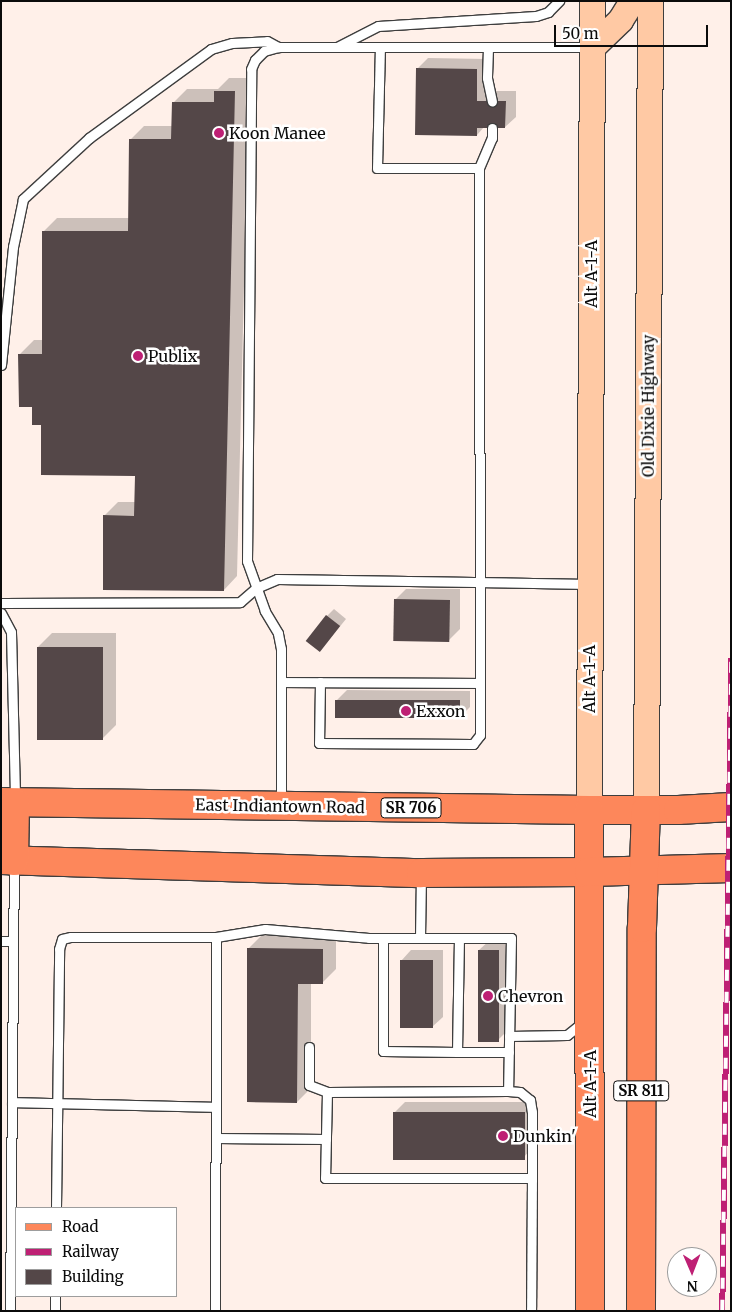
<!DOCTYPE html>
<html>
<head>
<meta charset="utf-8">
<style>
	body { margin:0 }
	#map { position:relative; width:732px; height:1312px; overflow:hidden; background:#fff0e9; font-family:Merriweather,serif }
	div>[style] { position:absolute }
	.shadow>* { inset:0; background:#0003 }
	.building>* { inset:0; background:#544748; transform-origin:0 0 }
	.roads { filter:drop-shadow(1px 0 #3e3e3e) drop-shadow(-1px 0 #3e3e3e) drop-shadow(0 1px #3e3e3e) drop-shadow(0 -1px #3e3e3e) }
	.lane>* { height:9px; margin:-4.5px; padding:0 4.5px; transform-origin:4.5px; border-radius:4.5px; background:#fff }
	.secondary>* { height:25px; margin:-12.5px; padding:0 12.5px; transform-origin:12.5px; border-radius:12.5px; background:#ffc9a4 }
	.primary>* { height:28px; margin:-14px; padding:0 14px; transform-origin:14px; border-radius:14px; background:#fd875b }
	.rail>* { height:5.5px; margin-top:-2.75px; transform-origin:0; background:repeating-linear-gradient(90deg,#fff 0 11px,#be2074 0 22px); box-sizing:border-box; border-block:1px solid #be2074 }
	.dots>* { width:14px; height:14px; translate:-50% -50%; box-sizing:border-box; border:2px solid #fff; border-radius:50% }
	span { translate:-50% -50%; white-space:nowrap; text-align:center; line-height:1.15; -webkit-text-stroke:5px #fff; paint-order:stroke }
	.shield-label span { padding:1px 4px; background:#fff; border:1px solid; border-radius:4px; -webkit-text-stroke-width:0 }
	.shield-label { font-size:15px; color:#0b0b0b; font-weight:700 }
	.poi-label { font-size:16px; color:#0b0b0b }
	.left { translate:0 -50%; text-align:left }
	.street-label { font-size:16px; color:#0b0b0b }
	.frame { position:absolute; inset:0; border:2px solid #0b0b0b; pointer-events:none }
	.legend { position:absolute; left:15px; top:1207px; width:162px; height:90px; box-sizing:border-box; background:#fff; border:1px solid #9d9d9d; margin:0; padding:6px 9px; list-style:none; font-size:15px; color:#0b0b0b }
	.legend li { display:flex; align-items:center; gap:10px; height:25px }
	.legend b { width:25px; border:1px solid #9d9d9d }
	.north { position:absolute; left:667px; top:1247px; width:50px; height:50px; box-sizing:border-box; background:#fff; border:1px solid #9d9d9d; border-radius:50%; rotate:179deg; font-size:14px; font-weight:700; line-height:20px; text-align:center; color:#0b0b0b }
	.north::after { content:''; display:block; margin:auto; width:18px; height:22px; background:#be2074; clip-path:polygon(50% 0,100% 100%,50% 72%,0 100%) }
	.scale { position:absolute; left:554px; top:25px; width:154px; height:22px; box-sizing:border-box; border:2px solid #0b0b0b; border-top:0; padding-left:6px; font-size:15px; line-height:18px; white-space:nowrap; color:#0b0b0b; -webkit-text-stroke:4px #fff; paint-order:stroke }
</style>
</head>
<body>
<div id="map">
	<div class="shadow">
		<i style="clip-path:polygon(428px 58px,487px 59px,488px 91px,516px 91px,516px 117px,505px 127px,484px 127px,477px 135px,417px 69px)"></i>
		<i style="clip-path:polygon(229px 78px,249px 78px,237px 576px,224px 590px,104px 516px,118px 502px,136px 502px,136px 474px,42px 424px,33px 406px,20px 354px,34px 340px,43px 340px,43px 232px,57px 218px,130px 218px,130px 140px,144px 126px,172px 126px,173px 103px,187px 89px,218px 89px)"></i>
		<i style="clip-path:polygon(406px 589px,460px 589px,460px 629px,449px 640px,395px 600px)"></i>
		<i style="clip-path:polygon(334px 609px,346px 619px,320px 651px,327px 616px)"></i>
		<i style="clip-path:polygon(52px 633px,116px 633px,116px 725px,102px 739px,38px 647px)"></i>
		<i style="clip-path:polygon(347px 690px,470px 691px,470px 707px,459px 718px,336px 701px)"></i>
		<i style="clip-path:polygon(262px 935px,336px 936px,336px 969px,322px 983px,311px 983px,311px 1088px,297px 1102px,248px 949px)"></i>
		<i style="clip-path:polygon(490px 940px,509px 940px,508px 1030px,497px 1041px,479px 950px)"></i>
		<i style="clip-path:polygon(411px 950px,443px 950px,443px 1017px,432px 1027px,401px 961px)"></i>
		<i style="clip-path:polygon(405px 1102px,535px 1102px,533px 1147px,523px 1158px,394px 1113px)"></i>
	</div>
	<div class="building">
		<i style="clip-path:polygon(416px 68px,477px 69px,477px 101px,506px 101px,505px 128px,477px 128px,477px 136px,415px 135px)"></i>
		<i style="clip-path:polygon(214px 91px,235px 91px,224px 591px,103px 590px,103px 515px,134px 516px,135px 476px,41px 475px,41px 425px,32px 425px,32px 407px,19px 407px,18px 354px,42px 354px,42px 231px,128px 231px,129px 139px,171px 139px,172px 102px,214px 102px)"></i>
		<i style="left:394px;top:599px;width:56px;height:42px;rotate:1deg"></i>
		<i style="left:326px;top:615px;width:18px;height:33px;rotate:38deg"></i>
		<i style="left:37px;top:647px;width:66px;height:93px"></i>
		<i style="left:335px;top:700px;width:125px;height:18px"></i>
		<i style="clip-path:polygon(247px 948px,323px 949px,323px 984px,298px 984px,297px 1103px,247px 1102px)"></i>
		<i style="left:478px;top:950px;width:21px;height:92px"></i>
		<i style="left:400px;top:960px;width:33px;height:68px"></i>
		<i style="left:393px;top:1112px;width:132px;height:48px"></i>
	</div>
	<div class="roads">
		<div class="lane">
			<i style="left:337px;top:47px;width:46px;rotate:-27.1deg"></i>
			<i style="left:378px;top:26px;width:158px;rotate:-3.6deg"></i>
			<i style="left:536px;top:16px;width:13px;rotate:-18deg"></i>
			<i style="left:548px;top:12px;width:16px;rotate:-45deg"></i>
			<i style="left:488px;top:48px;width:30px;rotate:92deg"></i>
			<i style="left:487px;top:78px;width:24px;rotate:78deg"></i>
			<i style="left:479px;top:168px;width:33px;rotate:-67deg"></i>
			<i style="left:492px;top:138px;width:10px;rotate:-90deg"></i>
			<i style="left:1px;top:365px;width:119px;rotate:-84.2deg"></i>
			<i style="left:13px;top:247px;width:49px;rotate:-78.2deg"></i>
			<i style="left:23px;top:199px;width:90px;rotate:-42.7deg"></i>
			<i style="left:89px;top:138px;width:151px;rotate:-36.1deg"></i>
			<i style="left:211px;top:49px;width:22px;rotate:-16deg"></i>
			<i style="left:232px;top:43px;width:35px;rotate:-3deg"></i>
			<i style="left:267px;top:41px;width:13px;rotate:29deg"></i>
			<i style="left:1px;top:603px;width:239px;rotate:-0.2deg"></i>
			<i style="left:240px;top:602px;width:21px;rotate:-41deg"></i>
			<i style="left:256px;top:588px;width:23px;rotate:-23deg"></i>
			<i style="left:277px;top:579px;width:312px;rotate:0.9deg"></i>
			<i style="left:1px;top:613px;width:21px;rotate:62deg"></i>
			<i style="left:11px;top:632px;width:168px;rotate:88.6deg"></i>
			<i style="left:281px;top:682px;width:199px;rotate:0.3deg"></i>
			<i style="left:320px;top:682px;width:61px;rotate:90.9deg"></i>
			<i style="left:319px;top:743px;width:154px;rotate:0.4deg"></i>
			<i style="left:473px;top:744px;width:11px;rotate:-52deg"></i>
			<i style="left:480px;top:735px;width:567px;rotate:-90.1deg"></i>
			<i style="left:479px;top:168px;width:102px;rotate:180deg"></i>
			<i style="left:377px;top:168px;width:120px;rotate:-88.6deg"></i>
			<i style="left:281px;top:803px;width:154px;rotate:-90deg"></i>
			<i style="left:281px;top:649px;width:16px;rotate:-101deg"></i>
			<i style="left:278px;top:633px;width:26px;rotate:-121deg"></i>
			<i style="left:265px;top:611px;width:53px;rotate:-109.8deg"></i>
			<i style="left:247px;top:561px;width:492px;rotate:-89.5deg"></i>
			<i style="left:251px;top:69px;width:10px;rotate:-66deg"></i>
			<i style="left:255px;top:60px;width:13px;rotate:-45deg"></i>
			<i style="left:264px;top:51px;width:15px;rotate:-16deg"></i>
			<i style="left:278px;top:47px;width:313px"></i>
			<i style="left:383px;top:938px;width:113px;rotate:90deg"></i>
			<i style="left:383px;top:1051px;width:74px;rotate:0.8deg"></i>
			<i style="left:457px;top:1052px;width:114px;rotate:-89deg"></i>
			<i style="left:420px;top:938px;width:62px;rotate:-89.1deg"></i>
			<i style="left:1px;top:941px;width:12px"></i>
			<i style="left:509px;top:1036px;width:58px;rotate:-1deg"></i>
			<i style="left:567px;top:1035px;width:22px;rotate:-39deg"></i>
			<i style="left:309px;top:1047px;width:38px;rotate:90deg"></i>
			<i style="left:309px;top:1085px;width:19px;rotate:21deg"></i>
			<i style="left:327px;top:1092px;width:181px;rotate:-0.3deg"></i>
			<i style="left:457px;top:1052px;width:52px"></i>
			<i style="left:327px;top:1092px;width:86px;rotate:91.3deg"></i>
			<i style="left:325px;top:1178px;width:207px"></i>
			<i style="left:532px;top:1178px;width:133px;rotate:90.4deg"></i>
			<i style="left:12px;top:1102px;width:204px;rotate:1.4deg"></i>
			<i style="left:216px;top:1138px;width:110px;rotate:0.5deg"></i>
			<i style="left:56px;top:1208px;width:259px;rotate:-89.3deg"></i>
			<i style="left:59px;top:949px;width:10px;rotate:-73deg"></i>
			<i style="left:62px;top:939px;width:9px;rotate:-13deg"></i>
			<i style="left:71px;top:937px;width:145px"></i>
			<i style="left:216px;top:937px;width:50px;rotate:-9.3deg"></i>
			<i style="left:265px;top:929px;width:104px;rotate:4.9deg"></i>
			<i style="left:369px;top:938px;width:142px"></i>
			<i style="left:511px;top:938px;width:153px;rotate:91.1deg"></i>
			<i style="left:508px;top:1091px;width:12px;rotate:5deg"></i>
			<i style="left:520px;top:1092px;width:13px;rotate:39deg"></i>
			<i style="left:530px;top:1100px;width:12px;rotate:81deg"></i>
			<i style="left:532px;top:1112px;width:66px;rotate:90deg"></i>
			<i style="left:10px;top:1311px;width:447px;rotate:-89.5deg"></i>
			<i style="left:55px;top:1311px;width:15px;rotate:-90deg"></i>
			<i style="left:215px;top:1311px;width:374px;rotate:-89.8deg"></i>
		</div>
		<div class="secondary">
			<i style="left:592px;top:47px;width:39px;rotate:-44deg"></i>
			<i style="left:620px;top:20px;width:22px;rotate:-58deg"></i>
			<i style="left:589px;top:810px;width:809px;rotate:-89.79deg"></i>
			<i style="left:646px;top:810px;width:809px;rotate:-89.72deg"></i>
		</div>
		<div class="primary">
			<i style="left:1px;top:802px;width:588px;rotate:0.78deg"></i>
			<i style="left:589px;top:810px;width:89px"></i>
			<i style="left:678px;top:810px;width:53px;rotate:-3.2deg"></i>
			<i style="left:589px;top:810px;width:501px;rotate:89.89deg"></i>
			<i style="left:1px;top:860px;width:420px;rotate:1.8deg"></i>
			<i style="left:421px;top:873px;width:168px;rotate:-0.3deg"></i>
			<i style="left:589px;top:872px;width:142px;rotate:-1.6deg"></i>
			<i style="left:14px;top:861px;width:58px;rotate:-89deg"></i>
			<i style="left:641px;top:1311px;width:383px;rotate:-89.9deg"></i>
			<i style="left:642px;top:928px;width:118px;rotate:-88.1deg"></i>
		</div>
	</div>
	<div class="rail">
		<i style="left:722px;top:1311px;width:653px;rotate:-89.21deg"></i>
	</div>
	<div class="dots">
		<i style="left:219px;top:133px;background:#be2074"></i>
		<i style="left:138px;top:356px;background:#be2074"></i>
		<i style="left:406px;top:711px;background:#be2074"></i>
		<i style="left:488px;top:996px;background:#be2074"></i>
		<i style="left:503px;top:1136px;background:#be2074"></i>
	</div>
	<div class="shield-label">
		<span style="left:411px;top:808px">SR 706</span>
		<span style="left:641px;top:1091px">SR 811</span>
	</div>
	<div class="poi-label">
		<span class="left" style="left:229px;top:133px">Koon Manee</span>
		<span class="left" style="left:148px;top:356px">Publix</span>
		<span class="left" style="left:416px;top:711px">Exxon</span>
		<span class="left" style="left:498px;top:996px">Chevron</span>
		<span class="left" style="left:513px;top:1136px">Dunkin'</span>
	</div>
	<div class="street-label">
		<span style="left:591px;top:274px;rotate:-90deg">Alt A-1-A</span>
		<span style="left:648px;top:406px;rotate:-90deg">Old Dixie Highway</span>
		<span style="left:589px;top:679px;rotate:-90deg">Alt A-1-A</span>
		<span style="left:280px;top:806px;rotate:1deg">East Indiantown Road</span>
		<span style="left:590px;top:1084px;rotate:-90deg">Alt A-1-A</span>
	</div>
	<div class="frame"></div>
	<ul class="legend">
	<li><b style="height:6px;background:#fd875b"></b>Road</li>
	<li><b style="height:6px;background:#be2074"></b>Railway</li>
	<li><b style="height:14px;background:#544748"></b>Building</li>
	</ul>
	<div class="north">N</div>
	<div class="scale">50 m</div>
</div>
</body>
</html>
